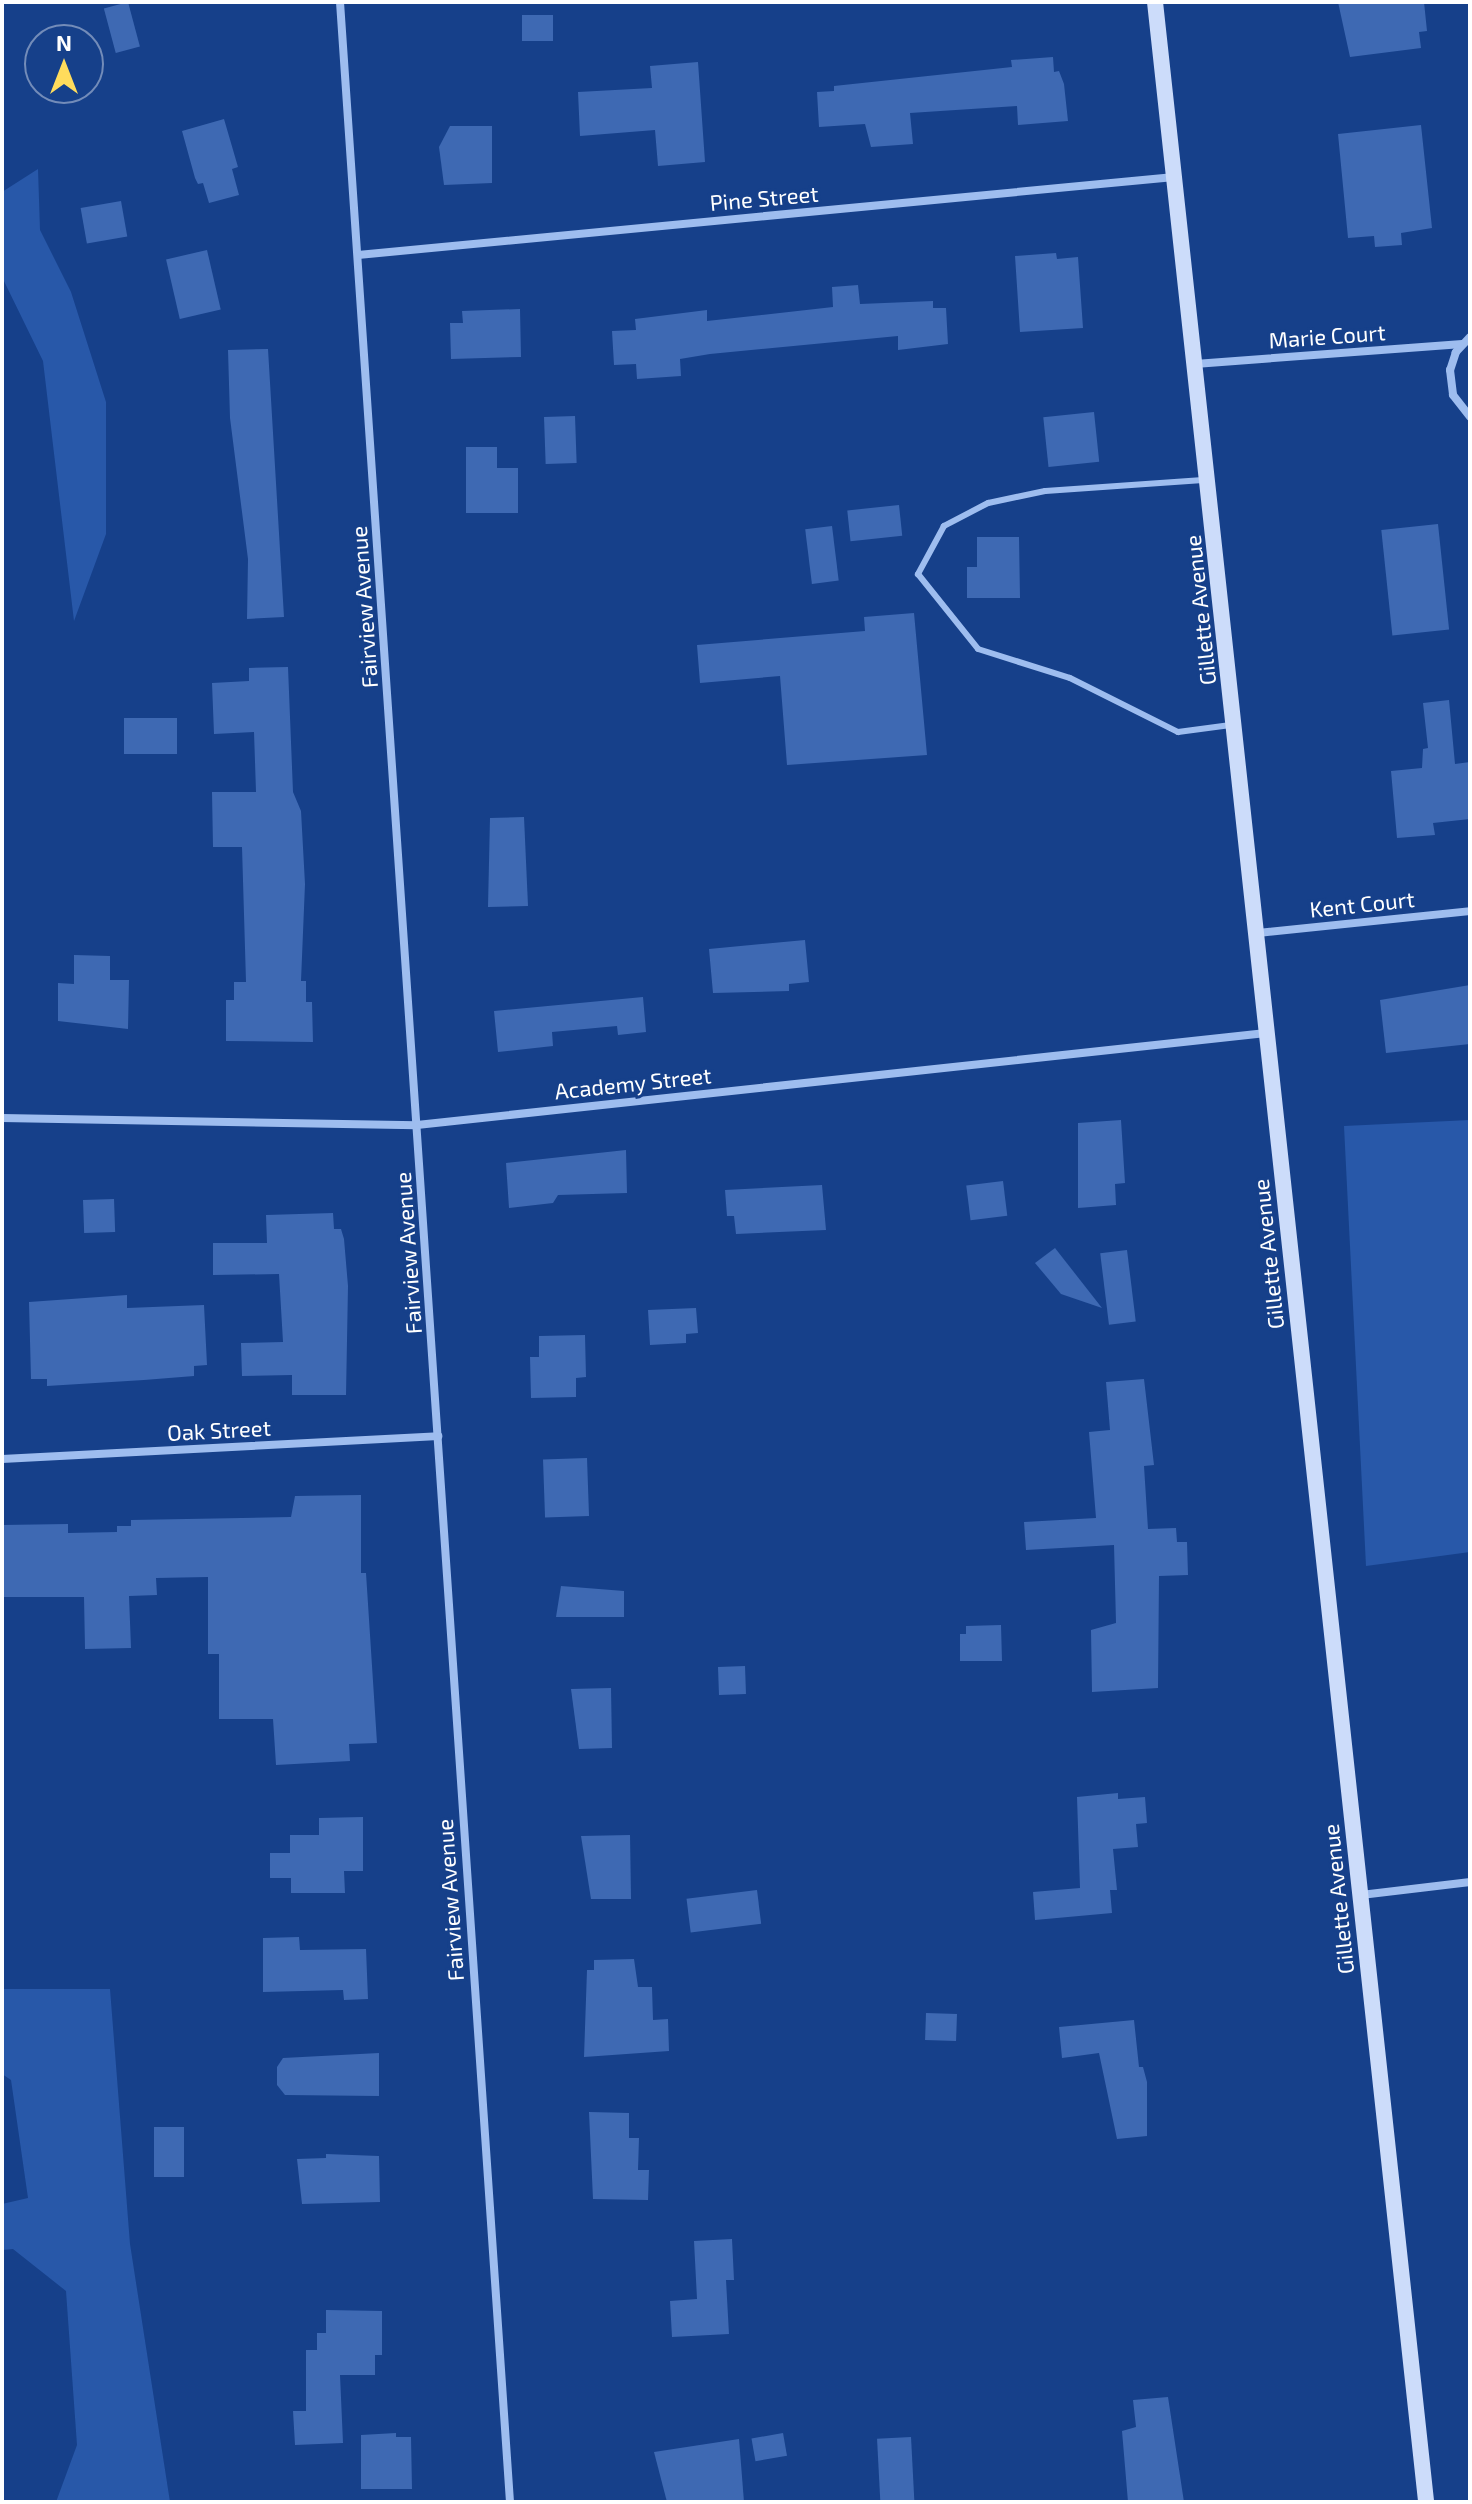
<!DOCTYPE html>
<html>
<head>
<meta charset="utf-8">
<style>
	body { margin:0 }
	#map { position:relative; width:1472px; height:2504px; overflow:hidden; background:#16408a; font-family:"Exo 2",sans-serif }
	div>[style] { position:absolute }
	.green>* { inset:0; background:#2858a9 }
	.building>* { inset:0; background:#3e69b3; transform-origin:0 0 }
	.lane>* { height:6px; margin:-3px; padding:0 3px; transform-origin:3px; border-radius:3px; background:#9ebdef }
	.street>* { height:8px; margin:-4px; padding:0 4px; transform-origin:4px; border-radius:4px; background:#9ebdef }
	.secondary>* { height:16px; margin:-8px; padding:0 8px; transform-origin:8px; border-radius:8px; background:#ccdcfa }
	span { translate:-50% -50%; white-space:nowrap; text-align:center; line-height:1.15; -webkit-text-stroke:6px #16408a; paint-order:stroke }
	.street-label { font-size:22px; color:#fff }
	.frame { position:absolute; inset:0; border:4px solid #fff; pointer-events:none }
	.north { position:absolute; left:24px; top:24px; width:80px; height:80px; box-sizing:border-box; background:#16408a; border:2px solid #738cb9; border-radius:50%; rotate:0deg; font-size:22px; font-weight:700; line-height:32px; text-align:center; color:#fff }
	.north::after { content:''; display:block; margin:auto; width:28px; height:36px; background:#ffdc5c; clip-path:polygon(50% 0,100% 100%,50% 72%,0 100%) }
</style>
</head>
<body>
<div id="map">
	<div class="green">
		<i style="clip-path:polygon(38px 169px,40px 230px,71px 292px,106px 402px,106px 534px,74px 621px,43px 361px,2px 277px,2px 192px)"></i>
		<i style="clip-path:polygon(1470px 1120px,1470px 1552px,1366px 1566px,1344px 1126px)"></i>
		<i style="clip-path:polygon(2px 1989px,110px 1989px,130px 2244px,170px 2502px,56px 2502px,77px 2445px,66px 2291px,13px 2249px,2px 2250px,2px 2204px,28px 2198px,11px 2080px,2px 2074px)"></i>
	</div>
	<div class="building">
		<i style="left:128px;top:2px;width:46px;height:25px;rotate:75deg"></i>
		<i style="clip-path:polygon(1338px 2px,1424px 2px,1427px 31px,1419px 32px,1421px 48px,1350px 57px)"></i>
		<i style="left:522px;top:15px;width:31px;height:26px"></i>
		<i style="clip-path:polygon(1053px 57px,1054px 72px,1059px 71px,1064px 84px,1068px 121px,1018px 125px,1017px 106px,910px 113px,913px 144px,871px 147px,865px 124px,819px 127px,817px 92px,834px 91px,834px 86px,1012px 67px,1011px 60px)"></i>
		<i style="clip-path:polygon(698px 62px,705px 162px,658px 166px,655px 130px,580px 136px,578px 92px,652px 88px,650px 66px)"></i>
		<i style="clip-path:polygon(224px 119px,238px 167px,232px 169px,239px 195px,209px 203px,203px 183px,198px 184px,195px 178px,182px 131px)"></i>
		<i style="clip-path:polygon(1421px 125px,1432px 228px,1401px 233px,1402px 245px,1375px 247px,1374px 236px,1348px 238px,1338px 134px)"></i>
		<i style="clip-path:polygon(450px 126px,492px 126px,492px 183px,444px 185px,439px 147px)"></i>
		<i style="left:121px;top:201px;width:36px;height:41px;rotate:80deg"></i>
		<i style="left:207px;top:250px;width:61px;height:42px;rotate:77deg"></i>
		<i style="clip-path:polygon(1056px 253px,1057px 259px,1078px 257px,1083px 328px,1020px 332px,1015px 256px)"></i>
		<i style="clip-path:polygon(858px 285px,860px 304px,933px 301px,933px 308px,946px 308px,948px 344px,898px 350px,898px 336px,710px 354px,680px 359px,681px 376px,637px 379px,636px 364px,614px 365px,612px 331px,636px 330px,635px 319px,707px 310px,707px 321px,833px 307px,832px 287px)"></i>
		<i style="clip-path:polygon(520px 309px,521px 357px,451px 359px,450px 323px,463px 323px,462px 311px)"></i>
		<i style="clip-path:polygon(268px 349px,284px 617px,247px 619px,248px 559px,230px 418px,228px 350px)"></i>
		<i style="left:1094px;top:412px;width:50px;height:51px;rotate:84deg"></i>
		<i style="left:575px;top:416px;width:47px;height:31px;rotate:88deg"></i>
		<i style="clip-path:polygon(466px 447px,497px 447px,497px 468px,518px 468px,518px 513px,466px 513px)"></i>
		<i style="left:899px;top:505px;width:31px;height:52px;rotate:84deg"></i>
		<i style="left:1438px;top:524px;width:106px;height:57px;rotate:84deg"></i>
		<i style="left:832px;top:526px;width:55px;height:27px;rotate:83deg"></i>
		<i style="clip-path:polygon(977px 537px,1019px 537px,1020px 598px,967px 598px,967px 567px,977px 567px)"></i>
		<i style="clip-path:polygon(914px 613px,927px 755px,787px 765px,780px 676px,700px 683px,697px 645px,865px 631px,864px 617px)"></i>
		<i style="clip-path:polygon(288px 667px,293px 792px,301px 811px,305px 884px,301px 981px,306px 981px,306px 1002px,312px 1002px,313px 1042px,226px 1041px,226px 1000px,234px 1000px,234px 982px,246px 982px,242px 847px,213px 847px,212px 792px,256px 792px,254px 732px,214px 734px,212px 683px,249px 681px,249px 668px)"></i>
		<i style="clip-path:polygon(1449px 700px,1455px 764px,1470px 762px,1470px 819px,1433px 823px,1435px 835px,1397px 838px,1391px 771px,1422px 768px,1423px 749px,1428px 748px,1423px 703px)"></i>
		<i style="left:124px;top:718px;width:53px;height:36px"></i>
		<i style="clip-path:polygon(524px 817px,528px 906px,488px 907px,490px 818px)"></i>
		<i style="clip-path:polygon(805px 940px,809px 982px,789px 984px,789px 991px,713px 993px,709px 949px)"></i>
		<i style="clip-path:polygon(74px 955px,110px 956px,110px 980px,129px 980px,128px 1029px,58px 1021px,58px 983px,74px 984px)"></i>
		<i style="clip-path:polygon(1470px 985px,1470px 1044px,1386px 1053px,1380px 1000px)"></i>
		<i style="clip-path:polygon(643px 997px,646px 1032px,618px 1035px,617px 1026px,552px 1032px,553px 1046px,498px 1052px,494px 1011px)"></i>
		<i style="clip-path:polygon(1121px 1120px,1125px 1183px,1115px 1184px,1116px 1205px,1078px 1208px,1078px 1123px)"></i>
		<i style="clip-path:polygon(626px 1150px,627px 1193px,558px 1195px,553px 1203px,509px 1208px,506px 1163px)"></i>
		<i style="left:1003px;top:1181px;width:35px;height:37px;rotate:83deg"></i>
		<i style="clip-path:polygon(822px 1185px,826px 1230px,736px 1234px,734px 1216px,727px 1216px,725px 1190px)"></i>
		<i style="left:114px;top:1199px;width:33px;height:31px;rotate:88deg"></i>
		<i style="clip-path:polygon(333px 1213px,334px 1229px,341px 1229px,344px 1239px,348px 1286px,346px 1395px,292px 1395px,292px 1375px,242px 1376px,241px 1343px,283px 1342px,279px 1274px,213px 1275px,213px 1243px,267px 1243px,266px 1215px)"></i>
		<i style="clip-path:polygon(1055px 1248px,1102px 1308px,1061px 1294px,1035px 1263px)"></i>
		<i style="left:1127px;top:1250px;width:72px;height:27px;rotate:83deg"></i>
		<i style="clip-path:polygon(127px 1295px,127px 1308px,204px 1305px,207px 1365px,194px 1366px,194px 1376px,144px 1380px,47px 1386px,47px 1379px,31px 1379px,29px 1302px)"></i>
		<i style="clip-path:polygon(696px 1308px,698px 1333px,686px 1334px,686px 1343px,650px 1345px,648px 1310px)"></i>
		<i style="clip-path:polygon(585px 1335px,586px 1377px,576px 1378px,576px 1397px,531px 1398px,530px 1357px,539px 1357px,539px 1336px)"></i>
		<i style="clip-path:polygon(1144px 1379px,1154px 1465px,1144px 1466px,1148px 1529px,1176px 1528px,1177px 1542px,1187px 1542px,1188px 1575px,1159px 1576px,1158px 1688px,1092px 1692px,1091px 1630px,1116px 1623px,1114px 1545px,1026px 1550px,1024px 1522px,1096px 1518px,1089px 1432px,1110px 1430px,1106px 1382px)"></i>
		<i style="left:587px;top:1458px;width:58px;height:44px;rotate:88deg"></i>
		<i style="clip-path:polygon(361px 1495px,361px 1573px,366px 1573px,377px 1743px,349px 1744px,350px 1761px,276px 1765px,273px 1719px,219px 1719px,219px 1654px,208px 1654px,208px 1577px,156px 1578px,157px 1595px,129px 1596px,131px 1648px,85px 1649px,84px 1597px,2px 1597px,2px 1525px,68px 1524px,68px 1533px,117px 1532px,117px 1526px,131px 1526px,131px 1520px,291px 1517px,295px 1496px)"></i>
		<i style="clip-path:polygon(561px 1586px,624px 1591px,624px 1617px,556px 1617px)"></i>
		<i style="clip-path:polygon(1001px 1625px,1002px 1661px,960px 1661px,960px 1634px,966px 1634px,966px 1626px)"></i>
		<i style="left:745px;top:1666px;width:28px;height:27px;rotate:88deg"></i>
		<i style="clip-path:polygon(611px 1688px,612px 1748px,579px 1749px,571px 1689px)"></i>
		<i style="clip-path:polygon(1118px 1793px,1118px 1799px,1145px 1797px,1147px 1823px,1136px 1824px,1138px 1847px,1113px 1849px,1117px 1890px,1110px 1890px,1112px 1913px,1035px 1920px,1033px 1892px,1080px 1888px,1077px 1797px)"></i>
		<i style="clip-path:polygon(363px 1817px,363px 1871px,344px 1871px,345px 1893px,291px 1893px,291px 1878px,270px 1878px,270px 1853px,290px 1853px,290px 1835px,319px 1835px,319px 1818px)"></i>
		<i style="clip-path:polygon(630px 1835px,631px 1899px,591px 1899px,581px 1836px)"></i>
		<i style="left:757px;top:1890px;width:34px;height:71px;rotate:83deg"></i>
		<i style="clip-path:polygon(299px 1937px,300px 1950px,366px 1949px,368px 1999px,344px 2000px,343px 1990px,263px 1992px,263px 1938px)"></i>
		<i style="clip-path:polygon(634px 1959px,638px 1987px,652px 1987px,653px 2020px,668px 2019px,669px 2051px,584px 2057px,587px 1970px,594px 1970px,594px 1960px)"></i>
		<i style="left:926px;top:2013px;width:31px;height:27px;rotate:2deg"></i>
		<i style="clip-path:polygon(1134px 2020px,1139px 2067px,1143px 2067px,1147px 2082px,1147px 2136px,1117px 2139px,1099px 2053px,1062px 2058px,1059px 2027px)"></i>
		<i style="clip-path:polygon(379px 2053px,379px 2096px,285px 2095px,277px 2085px,277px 2067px,283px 2058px)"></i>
		<i style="clip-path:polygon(589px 2112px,629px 2113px,629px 2138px,639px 2138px,638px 2170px,649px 2170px,648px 2200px,593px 2199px)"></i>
		<i style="left:154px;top:2127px;width:30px;height:50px"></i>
		<i style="clip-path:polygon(326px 2154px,379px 2156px,380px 2202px,302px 2204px,297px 2159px,326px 2158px)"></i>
		<i style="clip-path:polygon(732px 2239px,734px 2280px,726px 2280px,729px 2334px,672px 2337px,670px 2301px,697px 2299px,694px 2241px)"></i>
		<i style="clip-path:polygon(326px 2310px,382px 2311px,382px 2355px,375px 2355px,375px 2375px,340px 2375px,343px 2443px,295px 2445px,293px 2411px,306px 2411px,306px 2350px,317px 2350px,317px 2333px,326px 2333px)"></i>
		<i style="clip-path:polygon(1168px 2397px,1184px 2502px,1128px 2502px,1122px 2431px,1136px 2427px,1133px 2400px)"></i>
		<i style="clip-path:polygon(396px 2433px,396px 2437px,411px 2437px,412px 2489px,361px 2489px,361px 2435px)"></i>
		<i style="left:783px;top:2433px;width:23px;height:32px;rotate:80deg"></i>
		<i style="left:911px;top:2437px;width:64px;height:34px;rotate:87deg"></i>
		<i style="clip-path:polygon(739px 2439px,744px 2502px,667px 2502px,654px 2452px)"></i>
	</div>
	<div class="lane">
		<i style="left:1203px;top:480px;width:158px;rotate:176deg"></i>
		<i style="left:1045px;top:491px;width:58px;rotate:168.1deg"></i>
		<i style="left:988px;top:503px;width:50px;rotate:152.4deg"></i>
		<i style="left:944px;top:526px;width:55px;rotate:118.4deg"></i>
		<i style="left:918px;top:574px;width:96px;rotate:51.3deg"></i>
		<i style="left:978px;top:649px;width:96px;rotate:17.5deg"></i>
		<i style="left:1070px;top:678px;width:121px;rotate:26.6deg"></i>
		<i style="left:1178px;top:732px;width:53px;rotate:-7.5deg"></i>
	</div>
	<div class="street">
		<i style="left:340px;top:2px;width:2506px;rotate:86.11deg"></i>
		<i style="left:358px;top:255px;width:820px;rotate:-5.46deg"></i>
		<i style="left:1470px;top:337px;width:21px;rotate:133deg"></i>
		<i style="left:1456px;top:352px;width:19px;rotate:108deg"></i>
		<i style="left:1450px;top:370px;width:25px;rotate:83deg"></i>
		<i style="left:1453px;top:395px;width:28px;rotate:52deg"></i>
		<i style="left:1195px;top:364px;width:268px;rotate:-4.3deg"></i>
		<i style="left:1258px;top:933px;width:213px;rotate:-5.9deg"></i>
		<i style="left:2px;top:1118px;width:415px;rotate:1deg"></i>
		<i style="left:417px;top:1125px;width:854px;rotate:-6.18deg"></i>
		<i style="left:2px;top:1459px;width:437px;rotate:-3deg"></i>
		<i style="left:1361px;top:1895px;width:110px;rotate:-6.8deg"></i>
	</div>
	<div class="secondary">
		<i style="left:1155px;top:2px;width:2515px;rotate:83.81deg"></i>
	</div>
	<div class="street-label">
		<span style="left:764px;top:198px;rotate:-5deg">Pine Street</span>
		<span style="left:1327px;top:336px;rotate:-4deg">Marie Court</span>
		<span style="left:364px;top:607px;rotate:-94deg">Fairview Avenue</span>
		<span style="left:1200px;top:610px;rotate:-96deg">Gillette Avenue</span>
		<span style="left:1362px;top:904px;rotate:-6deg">Kent Court</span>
		<span style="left:633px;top:1083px;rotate:-6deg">Academy Street</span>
		<span style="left:408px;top:1253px;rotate:-94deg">Fairview Avenue</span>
		<span style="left:1268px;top:1254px;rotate:-96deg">Gillette Avenue</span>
		<span style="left:219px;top:1430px;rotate:-3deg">Oak Street</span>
		<span style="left:1338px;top:1899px;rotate:-96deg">Gillette Avenue</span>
		<span style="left:450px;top:1900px;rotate:-94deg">Fairview Avenue</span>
	</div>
	<div class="frame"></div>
	<div class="north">N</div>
</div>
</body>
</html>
